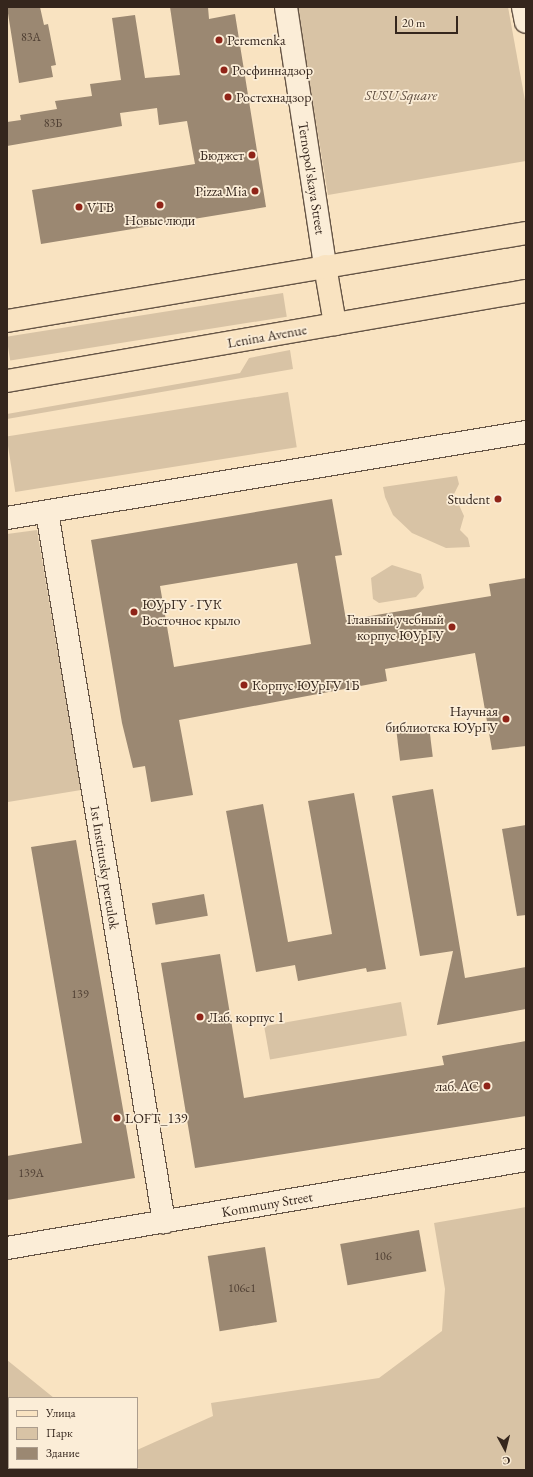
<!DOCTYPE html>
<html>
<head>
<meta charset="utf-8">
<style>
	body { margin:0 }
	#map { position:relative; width:533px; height:1477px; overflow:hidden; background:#f9e3c1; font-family:"EB Garamond",serif }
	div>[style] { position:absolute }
	.green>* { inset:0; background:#d8c3a5; transform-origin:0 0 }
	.building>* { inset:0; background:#9b8872; transform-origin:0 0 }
	.roads { filter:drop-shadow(1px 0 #665546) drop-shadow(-1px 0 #665546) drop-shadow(0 1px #665546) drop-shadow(0 -1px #665546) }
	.minor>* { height:22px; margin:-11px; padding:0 11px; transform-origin:11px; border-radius:11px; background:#fbedd7 }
	.major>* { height:22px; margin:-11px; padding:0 11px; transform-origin:11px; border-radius:11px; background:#f9e3c1 }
	.dots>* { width:11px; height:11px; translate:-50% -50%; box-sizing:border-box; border:2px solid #fbedd7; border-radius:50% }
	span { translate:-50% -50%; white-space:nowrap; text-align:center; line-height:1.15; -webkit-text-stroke:3.5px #fbedd7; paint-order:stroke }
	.number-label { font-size:12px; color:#4e3e32 }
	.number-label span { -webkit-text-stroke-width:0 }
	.poi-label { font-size:14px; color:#35261d }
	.left { translate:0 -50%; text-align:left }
	.right { translate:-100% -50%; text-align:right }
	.park-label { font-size:14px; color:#5e4d3f; font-style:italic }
	.street-label { font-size:14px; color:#35261d }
	.frame { position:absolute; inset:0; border:8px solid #35261d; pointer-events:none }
	.legend { position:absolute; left:8px; top:1397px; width:130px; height:72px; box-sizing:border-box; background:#fbedd7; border:1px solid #ac9d8d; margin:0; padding:5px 7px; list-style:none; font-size:12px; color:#35261d }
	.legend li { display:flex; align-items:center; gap:8px; height:20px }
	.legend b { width:20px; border:1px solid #ac9d8d }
	.north { position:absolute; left:485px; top:1429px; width:40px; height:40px; -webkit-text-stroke:3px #fbedd7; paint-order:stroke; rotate:173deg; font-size:11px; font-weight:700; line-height:16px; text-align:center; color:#35261d }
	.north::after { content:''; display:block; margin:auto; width:14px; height:18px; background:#35261d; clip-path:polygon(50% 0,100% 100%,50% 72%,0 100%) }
	.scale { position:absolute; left:395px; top:16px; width:63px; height:18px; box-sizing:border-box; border:2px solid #35261d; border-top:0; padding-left:5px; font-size:12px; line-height:14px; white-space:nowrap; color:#35261d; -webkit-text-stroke:3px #fbedd7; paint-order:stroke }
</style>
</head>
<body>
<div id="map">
	<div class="green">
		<i style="clip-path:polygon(297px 7px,508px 7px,526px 106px,526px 161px,328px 195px)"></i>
		<i style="left:283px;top:293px;width:24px;height:280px;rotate:81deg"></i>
		<i style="clip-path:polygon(290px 350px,293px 369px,7px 419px,7px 414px,240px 373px,249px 358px)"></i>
		<i style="left:288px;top:392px;width:56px;height:285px;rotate:81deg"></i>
		<i style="clip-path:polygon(457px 476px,459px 484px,454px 494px,464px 516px,460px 530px,468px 538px,470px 547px,446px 548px,412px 533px,393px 515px,385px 497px,383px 487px)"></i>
		<i style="clip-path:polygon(37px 530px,81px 790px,8px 802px,7px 534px)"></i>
		<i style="clip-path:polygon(392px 565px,421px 574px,424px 588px,416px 597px,379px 603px,373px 599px,371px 578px)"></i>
		<i style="left:401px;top:1002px;width:34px;height:139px;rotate:80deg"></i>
		<i style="clip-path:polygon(526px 1207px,526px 1470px,7px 1470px,7px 1360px,54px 1398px,9px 1398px,9px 1468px,137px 1468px,137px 1450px,213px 1416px,211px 1403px,379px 1378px,442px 1331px,445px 1289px,434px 1223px)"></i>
	</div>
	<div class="building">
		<i style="clip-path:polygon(7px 7px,40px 7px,44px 25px,48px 24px,56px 65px,51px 66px,53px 77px,19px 83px)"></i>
		<i style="clip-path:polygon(170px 7px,208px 7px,209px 19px,235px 14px,266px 207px,41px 244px,32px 190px,195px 164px,187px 121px,159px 125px,157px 108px,120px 113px,122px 126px,7px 146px,7px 122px,21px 120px,20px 115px,57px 109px,55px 101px,92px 96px,90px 84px,121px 80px,112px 18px,135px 15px,145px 78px,180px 75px)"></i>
		<i style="clip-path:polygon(evenodd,332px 499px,342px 555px,335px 556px,346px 620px,491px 596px,489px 584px,526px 578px,526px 746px,492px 750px,475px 653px,385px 669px,387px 681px,179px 720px,193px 795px,151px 802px,145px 766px,133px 768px,122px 723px,91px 540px,332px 499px,297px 563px,311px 644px,174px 667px,160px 586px,297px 563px)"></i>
		<i style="left:429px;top:726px;width:31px;height:33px;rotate:83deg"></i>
		<i style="clip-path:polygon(433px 789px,465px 978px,526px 967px,526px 1009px,437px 1025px,453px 951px,420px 956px,392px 796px)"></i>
		<i style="clip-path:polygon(354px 793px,386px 969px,367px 972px,366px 968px,298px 981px,295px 965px,256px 972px,226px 811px,263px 804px,288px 942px,332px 934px,308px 801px)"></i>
		<i style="clip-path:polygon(526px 825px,526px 915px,517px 916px,502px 829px)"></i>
		<i style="clip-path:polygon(76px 840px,135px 1178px,7px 1200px,7px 1156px,82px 1143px,31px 847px)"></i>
		<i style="left:204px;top:894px;width:22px;height:53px;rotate:80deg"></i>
		<i style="clip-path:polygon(220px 954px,244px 1098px,444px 1065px,442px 1056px,526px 1041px,526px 1116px,195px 1168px,161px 963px)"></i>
		<i style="left:419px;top:1230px;width:42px;height:80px;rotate:80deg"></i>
		<i style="left:265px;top:1247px;width:76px;height:58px;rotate:81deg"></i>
	</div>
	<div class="roads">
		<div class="minor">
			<i style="left:286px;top:7px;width:262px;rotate:81.4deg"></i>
			<i style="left:523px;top:7px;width:15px;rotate:79deg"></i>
			<i style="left:47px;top:512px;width:720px;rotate:80.64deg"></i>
			<i style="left:7px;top:518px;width:526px;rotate:-9.41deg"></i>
			<i style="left:7px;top:1248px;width:526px;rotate:-9.62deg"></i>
			<i style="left:7px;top:1438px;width:2px;rotate:27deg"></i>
			<i style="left:45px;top:1468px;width:3px;rotate:45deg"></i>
		</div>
		<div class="major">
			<i style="left:325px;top:266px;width:59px;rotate:80.2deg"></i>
			<i style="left:7px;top:321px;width:526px;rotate:-9.62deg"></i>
			<i style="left:7px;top:381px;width:527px;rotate:-9.84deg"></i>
		</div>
	</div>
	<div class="dots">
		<i style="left:219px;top:40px;background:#8f2418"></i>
		<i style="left:224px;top:70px;background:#8f2418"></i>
		<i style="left:228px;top:97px;background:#8f2418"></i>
		<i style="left:252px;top:155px;background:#8f2418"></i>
		<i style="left:255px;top:191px;background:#8f2418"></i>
		<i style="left:160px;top:205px;background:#8f2418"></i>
		<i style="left:79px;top:207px;background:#8f2418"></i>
		<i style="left:498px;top:499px;background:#8f2418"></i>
		<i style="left:134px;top:612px;background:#8f2418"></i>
		<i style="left:452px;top:627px;background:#8f2418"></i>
		<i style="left:244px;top:685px;background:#8f2418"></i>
		<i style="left:506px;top:719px;background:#8f2418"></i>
		<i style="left:200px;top:1017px;background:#8f2418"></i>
		<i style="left:487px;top:1086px;background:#8f2418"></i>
		<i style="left:117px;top:1118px;background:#8f2418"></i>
	</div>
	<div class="number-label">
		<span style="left:31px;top:38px">83А</span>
		<span style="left:53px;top:124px">83Б</span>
		<span style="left:80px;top:995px">139</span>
		<span style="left:31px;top:1174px">139А</span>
		<span style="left:383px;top:1257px">106</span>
		<span style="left:242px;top:1289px">106с1</span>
	</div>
	<div class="poi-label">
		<span class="left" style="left:227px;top:40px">Peremenka</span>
		<span class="left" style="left:232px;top:70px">Росфиннадзор</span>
		<span class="left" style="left:236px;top:97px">Ростехнадзор</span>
		<span class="right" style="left:244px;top:155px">Бюджет</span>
		<span class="right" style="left:247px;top:191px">Pizza Mia</span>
		<span class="left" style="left:87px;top:207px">VTB</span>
		<span style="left:160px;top:220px">Новые люди</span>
		<span class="right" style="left:490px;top:499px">Student</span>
		<span class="left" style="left:142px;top:612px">ЮУрГУ - ГУК<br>Восточное крыло</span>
		<span class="right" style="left:444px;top:627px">Главный учебный<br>корпус ЮУрГУ</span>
		<span class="left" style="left:252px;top:685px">Корпус ЮУрГУ 1Б</span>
		<span class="right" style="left:498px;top:719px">Научная<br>библиотека ЮУрГУ</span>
		<span class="left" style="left:208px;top:1017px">Лаб. корпус 1</span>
		<span class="right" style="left:479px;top:1086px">лаб. АС</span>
		<span class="left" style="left:125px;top:1118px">LOFT_139</span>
	</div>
	<div class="park-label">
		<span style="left:401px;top:95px">SUSU Square</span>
	</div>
	<div class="street-label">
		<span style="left:312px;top:178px;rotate:81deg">Ternopol'skaya Street</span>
		<span style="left:267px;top:336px;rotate:-10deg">Lenina Avenue</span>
		<span style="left:105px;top:867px;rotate:81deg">1st Institutsky pereulok</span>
		<span style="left:267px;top:1204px;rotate:-10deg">Kommuny Street</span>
	</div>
	<div class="frame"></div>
	<ul class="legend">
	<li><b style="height:5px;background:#f9e3c1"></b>Улица</li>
	<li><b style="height:11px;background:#d8c3a5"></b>Парк</li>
	<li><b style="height:11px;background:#9b8872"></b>Здание</li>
	</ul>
	<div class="north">С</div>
	<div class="scale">20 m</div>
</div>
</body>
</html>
